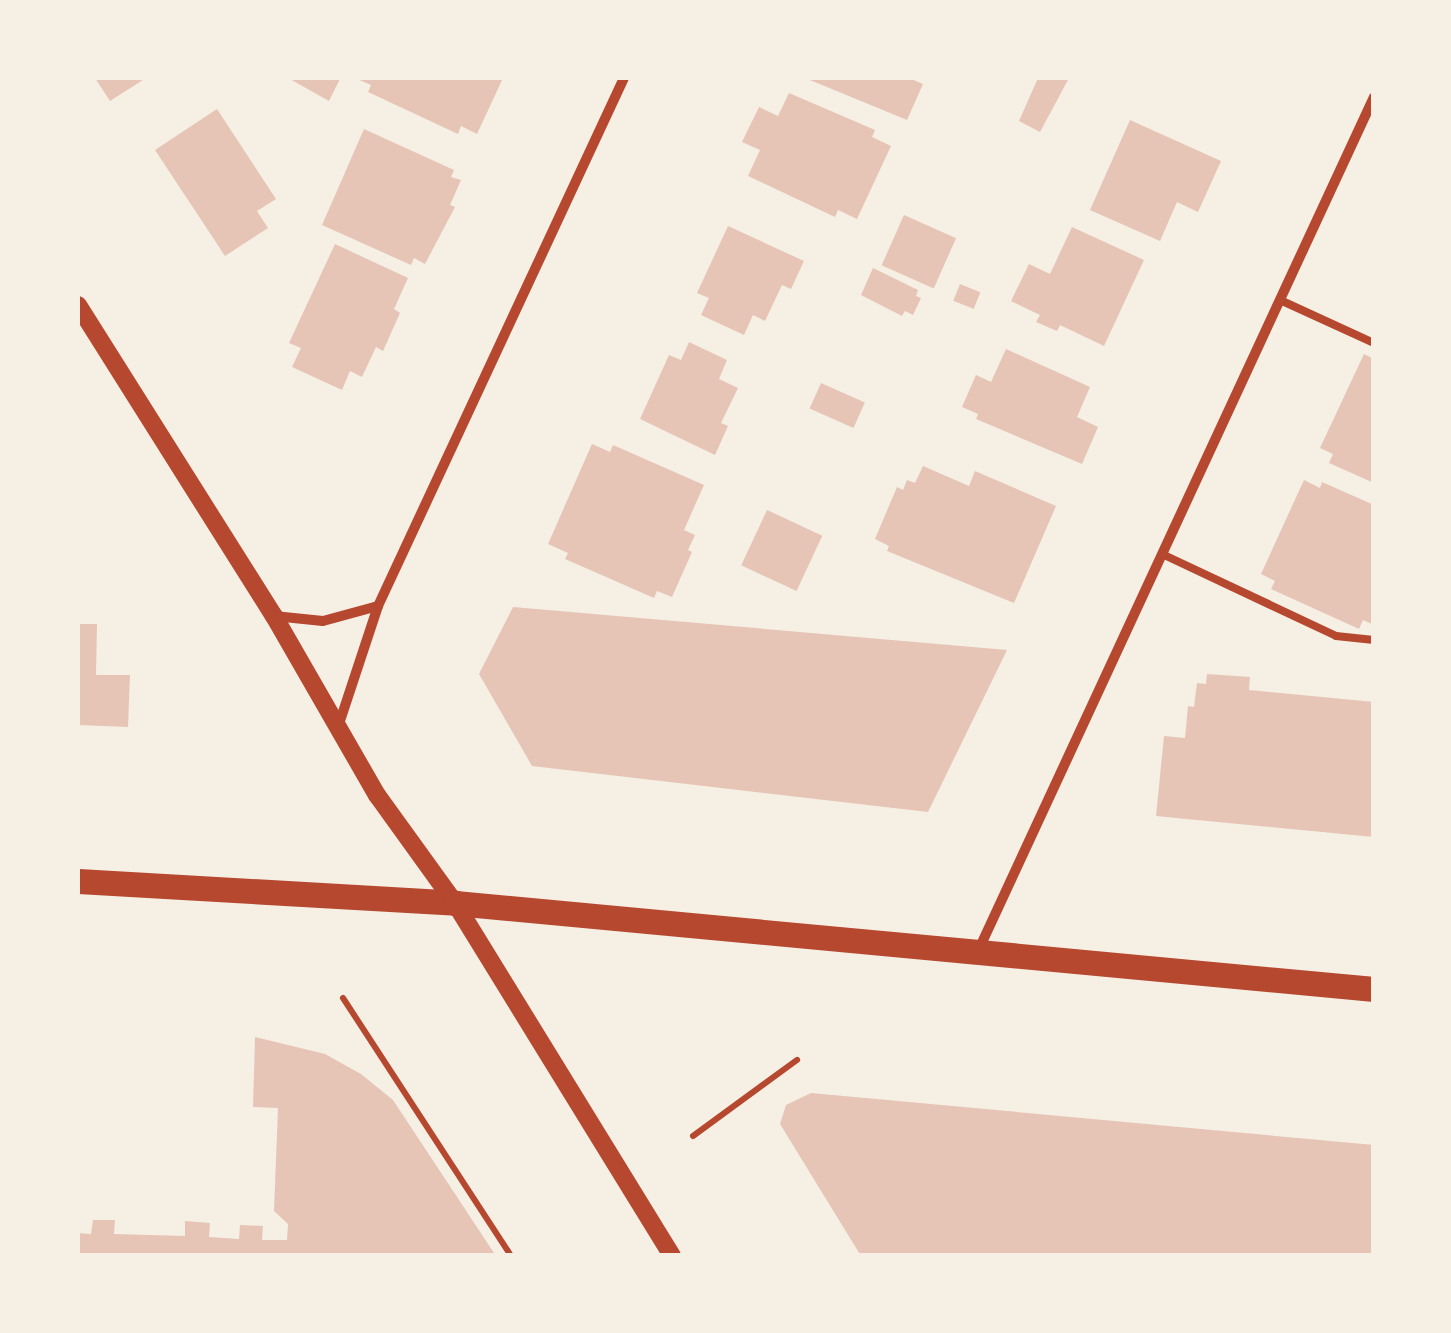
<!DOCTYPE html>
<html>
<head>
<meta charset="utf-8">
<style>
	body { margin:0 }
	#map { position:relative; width:1451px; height:1333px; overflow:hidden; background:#f6efe4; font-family:"PT Sans",sans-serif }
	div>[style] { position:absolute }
	.building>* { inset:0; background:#e6c5b7; transform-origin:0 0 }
	.path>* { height:6px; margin:-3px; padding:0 3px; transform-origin:3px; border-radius:3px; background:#b5482f }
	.service>* { height:8px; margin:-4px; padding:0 4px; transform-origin:4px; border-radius:4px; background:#b5482f }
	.minor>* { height:10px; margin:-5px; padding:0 5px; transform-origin:5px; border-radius:5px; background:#b5482f }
	.tertiary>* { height:18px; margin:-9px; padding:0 9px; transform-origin:9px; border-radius:9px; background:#b5482f }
	.primary>* { height:25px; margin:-12.5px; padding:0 12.5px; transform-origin:12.5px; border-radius:12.5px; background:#b5482f }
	span { translate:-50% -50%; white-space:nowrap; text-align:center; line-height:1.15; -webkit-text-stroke:10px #f6efe4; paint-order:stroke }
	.frame { position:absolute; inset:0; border:80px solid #f6efe4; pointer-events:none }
</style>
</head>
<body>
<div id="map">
	<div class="building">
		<i style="clip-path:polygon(95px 78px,146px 78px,110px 101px)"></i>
		<i style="clip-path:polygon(288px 78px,338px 78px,340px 79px,329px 101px)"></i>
		<i style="clip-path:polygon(355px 78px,503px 78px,477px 134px,461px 126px,458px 134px,368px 92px,371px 85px)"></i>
		<i style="clip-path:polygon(805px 78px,909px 78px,923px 84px,907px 120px)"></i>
		<i style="clip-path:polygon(1038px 78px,1069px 78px,1040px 132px,1019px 121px)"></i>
		<i style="clip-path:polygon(789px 93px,875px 130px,872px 137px,891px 146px,857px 219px,838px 210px,835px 217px,748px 176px,760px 150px,742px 142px,759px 107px,778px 116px)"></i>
		<i style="clip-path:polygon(217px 109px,276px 199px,257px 211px,268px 228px,225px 256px,155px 150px)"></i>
		<i style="clip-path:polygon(1130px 120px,1221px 161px,1198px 212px,1177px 202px,1160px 241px,1090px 210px)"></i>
		<i style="clip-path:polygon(364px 129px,454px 170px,451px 177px,461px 180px,450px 205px,455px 207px,425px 264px,414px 258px,411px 265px,322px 225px)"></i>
		<i style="left:904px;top:215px;width:57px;height:55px;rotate:24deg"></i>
		<i style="clip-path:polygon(728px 226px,804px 261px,791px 289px,782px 285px,765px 321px,753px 315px,744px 335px,701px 315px,709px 298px,697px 293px)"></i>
		<i style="clip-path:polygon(1072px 227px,1144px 260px,1104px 346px,1060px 325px,1057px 331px,1036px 322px,1040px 315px,1011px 301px,1029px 264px,1050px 274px)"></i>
		<i style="clip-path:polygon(335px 244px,408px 278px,394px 309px,400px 313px,383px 351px,376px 347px,362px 377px,350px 371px,342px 390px,292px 367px,301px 348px,289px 343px)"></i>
		<i style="clip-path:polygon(873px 268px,918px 290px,916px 296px,921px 298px,913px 315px,905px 311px,902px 316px,861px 295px)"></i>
		<i style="left:960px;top:284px;width:22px;height:18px;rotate:22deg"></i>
		<i style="clip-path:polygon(689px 342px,727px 360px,719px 379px,738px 388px,721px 423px,728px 426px,715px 455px,640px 419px,669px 355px,681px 360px)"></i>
		<i style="clip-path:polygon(1006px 349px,1090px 387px,1077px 417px,1098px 427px,1082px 464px,976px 419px,978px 414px,962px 407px,976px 375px,991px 382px)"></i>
		<i style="clip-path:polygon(1364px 354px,1374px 359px,1374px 483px,1329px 463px,1333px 454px,1320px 448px)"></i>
		<i style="left:821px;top:383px;width:48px;height:28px;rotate:24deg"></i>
		<i style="clip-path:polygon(592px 444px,610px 452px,613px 445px,704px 485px,684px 530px,695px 535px,688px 550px,692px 552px,672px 597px,657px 591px,654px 598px,565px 559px,568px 553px,548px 544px)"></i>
		<i style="clip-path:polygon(923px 466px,969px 486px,975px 471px,1056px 506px,1014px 603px,887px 551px,889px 546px,875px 539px,897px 487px,903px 490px,907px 480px,915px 483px)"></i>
		<i style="clip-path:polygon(1304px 480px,1320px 488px,1322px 482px,1374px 505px,1374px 625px,1363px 620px,1359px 629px,1271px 589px,1275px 581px,1261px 574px)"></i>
		<i style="left:767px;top:510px;width:61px;height:61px;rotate:25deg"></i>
		<i style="clip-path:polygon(513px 607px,1007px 650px,928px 812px,532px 766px,479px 674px)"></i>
		<i style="clip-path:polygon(78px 624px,97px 624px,96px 675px,130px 675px,128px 727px,78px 725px)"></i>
		<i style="clip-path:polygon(1207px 674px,1250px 677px,1249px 690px,1374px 702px,1374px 837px,1156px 816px,1164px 736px,1185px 738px,1188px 706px,1194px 707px,1197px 683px,1206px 684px)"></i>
		<i style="clip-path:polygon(255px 1037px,325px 1054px,361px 1074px,393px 1100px,496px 1256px,78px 1256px,78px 1233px,91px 1234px,93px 1220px,115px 1220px,114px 1234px,185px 1236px,185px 1221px,210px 1223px,209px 1237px,239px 1239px,240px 1225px,263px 1226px,262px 1240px,287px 1240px,288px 1224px,274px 1211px,278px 1108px,253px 1107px)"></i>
		<i style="clip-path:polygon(811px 1093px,1374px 1145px,1374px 1256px,861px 1256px,780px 1124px,786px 1105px)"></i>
	</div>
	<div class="path">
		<i style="left:343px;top:998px;width:308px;rotate:56.9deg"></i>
		<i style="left:693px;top:1136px;width:129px;rotate:-36.2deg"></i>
	</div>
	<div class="service">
		<i style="left:1280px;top:300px;width:103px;rotate:24.6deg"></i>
		<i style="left:1162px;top:554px;width:192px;rotate:25.2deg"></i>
		<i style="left:1336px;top:636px;width:38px;rotate:6deg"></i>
	</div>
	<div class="minor">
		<i style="left:274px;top:616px;width:49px;rotate:5.8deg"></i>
		<i style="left:323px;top:621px;width:57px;rotate:-15.3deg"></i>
		<i style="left:337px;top:730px;width:131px;rotate:-71.7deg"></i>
		<i style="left:378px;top:606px;width:582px;rotate:-65.02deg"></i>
		<i style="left:979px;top:949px;width:939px;rotate:-65.13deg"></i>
	</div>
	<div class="tertiary">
		<i style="left:78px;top:305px;width:368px;rotate:57.8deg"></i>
		<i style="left:274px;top:616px;width:207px;rotate:60.1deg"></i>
		<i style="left:377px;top:795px;width:133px;rotate:54.2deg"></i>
		<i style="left:455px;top:903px;width:414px;rotate:58.4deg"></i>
	</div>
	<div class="primary">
		<i style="left:78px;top:881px;width:378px;rotate:3.3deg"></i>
		<i style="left:455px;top:903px;width:923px;rotate:5.35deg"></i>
	</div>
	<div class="frame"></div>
</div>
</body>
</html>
